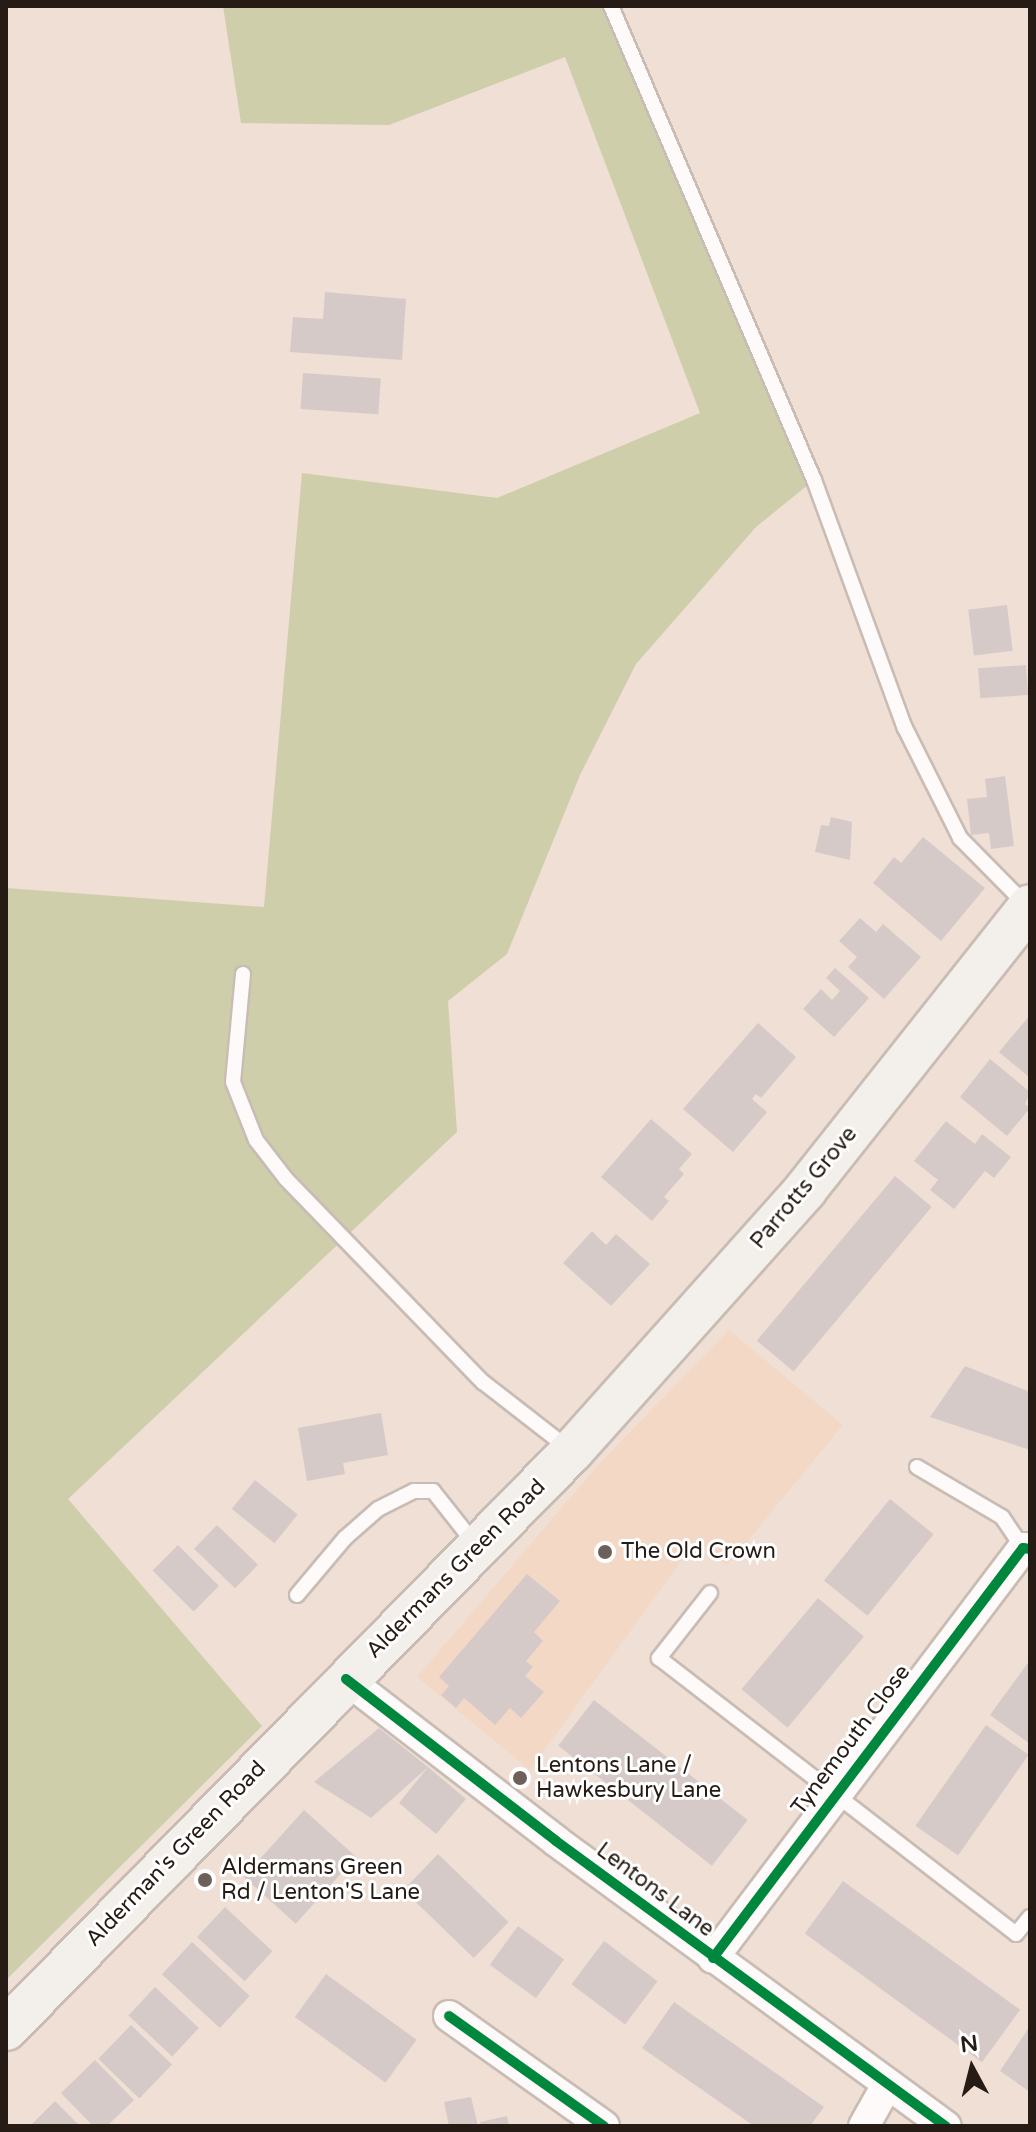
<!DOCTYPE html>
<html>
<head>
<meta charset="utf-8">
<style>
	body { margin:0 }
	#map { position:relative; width:1036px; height:2132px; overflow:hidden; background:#efdfd5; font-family:"Varela Round",sans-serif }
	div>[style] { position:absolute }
	.built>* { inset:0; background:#f3d8c6 }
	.green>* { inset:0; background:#cfceaa }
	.building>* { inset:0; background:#d6cac9; transform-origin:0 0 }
	.roads { filter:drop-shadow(2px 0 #c8bcb4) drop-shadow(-2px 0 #c8bcb4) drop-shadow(0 2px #c8bcb4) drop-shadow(0 -2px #c8bcb4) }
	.service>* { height:14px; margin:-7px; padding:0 7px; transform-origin:7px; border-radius:7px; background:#fdfaf9 }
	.minor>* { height:30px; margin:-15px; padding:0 15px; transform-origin:15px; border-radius:15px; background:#fdfaf9 }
	.secondary>* { height:42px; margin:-21px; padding:0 21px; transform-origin:21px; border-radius:21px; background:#f3efea }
	.cycleway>* { height:10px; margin:-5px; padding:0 5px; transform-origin:5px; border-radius:5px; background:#00873e }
	.dots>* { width:22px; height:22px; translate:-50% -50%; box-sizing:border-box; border:4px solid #fff; border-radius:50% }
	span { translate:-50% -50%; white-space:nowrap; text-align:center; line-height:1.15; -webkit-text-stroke:6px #fff; paint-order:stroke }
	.street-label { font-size:22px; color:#261c15 }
	.poi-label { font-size:22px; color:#261c15 }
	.left { translate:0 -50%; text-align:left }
	.frame { position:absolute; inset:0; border:8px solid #261c15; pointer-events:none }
	.north { position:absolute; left:932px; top:2028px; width:80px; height:80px; -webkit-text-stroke:6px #fff; paint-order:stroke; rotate:353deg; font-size:22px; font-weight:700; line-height:32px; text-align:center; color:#261c15 }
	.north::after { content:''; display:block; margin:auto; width:28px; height:36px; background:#261c15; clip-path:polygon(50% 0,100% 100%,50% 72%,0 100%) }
</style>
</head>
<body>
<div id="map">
	<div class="built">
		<i style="clip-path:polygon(729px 1330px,843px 1425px,727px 1566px,696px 1540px,530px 1770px,417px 1677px,599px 1464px)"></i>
	</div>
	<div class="green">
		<i style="clip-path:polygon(223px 6px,611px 6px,814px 480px,756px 527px,636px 664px,580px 775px,507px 954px,448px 1001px,457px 1132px,68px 1499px,262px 1726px,6px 1980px,6px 888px,264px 907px,302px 473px,497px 498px,700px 413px,565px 57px,389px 125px,241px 123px)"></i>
	</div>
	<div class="building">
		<i style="clip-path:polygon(325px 292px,406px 299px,402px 360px,290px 352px,293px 317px,323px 319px)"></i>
		<i style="left:303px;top:373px;width:78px;height:36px;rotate:4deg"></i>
		<i style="left:1007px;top:605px;width:46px;height:39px;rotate:83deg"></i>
		<i style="left:1026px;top:665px;width:30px;height:48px;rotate:86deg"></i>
		<i style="clip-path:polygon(1005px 776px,1014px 846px,991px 849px,989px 833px,971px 835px,967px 799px,987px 797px,985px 779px)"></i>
		<i style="clip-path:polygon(831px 817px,852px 822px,850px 860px,815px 852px,821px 825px,829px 826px)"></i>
		<i style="clip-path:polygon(923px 837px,985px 888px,941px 941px,873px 883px,894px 857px,901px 863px)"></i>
		<i style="clip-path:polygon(860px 918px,876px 932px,883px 924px,921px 957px,884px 999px,848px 967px,857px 957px,839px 941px)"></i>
		<i style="clip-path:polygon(835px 968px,869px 998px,834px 1037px,803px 1009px,821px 989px,832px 1000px,840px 991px,826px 978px)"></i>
		<i style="clip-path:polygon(1030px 1015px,1030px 1078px,999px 1052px)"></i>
		<i style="clip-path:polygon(758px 1023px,796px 1057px,761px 1098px,756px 1094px,752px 1099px,767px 1112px,733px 1152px,683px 1109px)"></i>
		<i style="clip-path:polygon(990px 1059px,1030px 1092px,1025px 1104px,1030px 1108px,1007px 1136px,960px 1097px)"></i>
		<i style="clip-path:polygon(651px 1119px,692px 1154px,679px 1169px,684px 1174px,664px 1197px,669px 1201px,652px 1221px,601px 1177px)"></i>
		<i style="clip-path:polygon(946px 1121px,975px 1144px,982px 1134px,1011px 1157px,994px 1178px,985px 1171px,954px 1209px,930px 1190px,938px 1180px,914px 1161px)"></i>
		<i style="left:895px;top:1176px;width:48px;height:215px;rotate:40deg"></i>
		<i style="clip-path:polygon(592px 1231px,606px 1245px,616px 1234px,650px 1264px,611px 1306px,563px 1263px)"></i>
		<i style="clip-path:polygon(965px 1366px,1030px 1392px,1030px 1450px,930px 1417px)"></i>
		<i style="clip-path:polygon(381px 1413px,388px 1455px,343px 1463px,345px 1474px,307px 1481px,298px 1428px)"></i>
		<i style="left:255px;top:1480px;width:55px;height:37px;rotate:39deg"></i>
		<i style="left:890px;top:1499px;width:56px;height:105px;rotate:39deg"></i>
		<i style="left:217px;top:1525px;width:57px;height:33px;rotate:44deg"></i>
		<i style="left:178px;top:1545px;width:58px;height:36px;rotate:45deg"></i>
		<i style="clip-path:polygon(527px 1574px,560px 1601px,534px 1632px,543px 1641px,526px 1661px,533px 1667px,525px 1676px,544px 1692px,521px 1718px,510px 1708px,495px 1725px,464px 1698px,456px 1708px,441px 1695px,449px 1686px,439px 1677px)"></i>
		<i style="left:818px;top:1598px;width:60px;height:119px;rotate:40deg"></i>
		<i style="clip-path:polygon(1030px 1660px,1030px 1744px,990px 1715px)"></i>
		<i style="left:594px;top:1700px;width:195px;height:58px;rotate:38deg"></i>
		<i style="left:986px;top:1725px;width:52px;height:123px;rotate:35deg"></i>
		<i style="clip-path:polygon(379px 1728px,428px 1767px,466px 1799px,436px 1834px,399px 1803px,428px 1767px,371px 1818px,314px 1782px)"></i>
		<i style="left:304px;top:1810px;width:70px;height:90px;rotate:42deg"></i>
		<i style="left:438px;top:1854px;width:98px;height:50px;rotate:44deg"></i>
		<i style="left:843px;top:1881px;width:219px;height:65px;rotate:36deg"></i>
		<i style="left:225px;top:1907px;width:65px;height:41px;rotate:43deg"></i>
		<i style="left:518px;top:1926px;width:57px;height:48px;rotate:36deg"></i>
		<i style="left:604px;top:1941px;width:67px;height:54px;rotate:37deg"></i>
		<i style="left:192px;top:1942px;width:79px;height:44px;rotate:43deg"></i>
		<i style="left:326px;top:1974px;width:112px;height:53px;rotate:36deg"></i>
		<i style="left:155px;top:1987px;width:60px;height:39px;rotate:43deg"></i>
		<i style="clip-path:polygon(674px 2002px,824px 2107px,810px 2126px,754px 2126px,642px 2048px)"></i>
		<i style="left:131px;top:2025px;width:57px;height:47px;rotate:44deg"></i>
		<i style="clip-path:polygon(1030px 2026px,1030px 2092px,1000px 2071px)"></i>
		<i style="clip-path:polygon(95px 2060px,134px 2100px,107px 2126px,93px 2126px,61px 2093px)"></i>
		<i style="clip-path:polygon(471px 2097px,478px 2126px,449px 2126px,444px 2102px)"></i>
		<i style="clip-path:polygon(55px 2101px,80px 2126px,30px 2126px)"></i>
		<i style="clip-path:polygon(507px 2116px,509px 2126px,481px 2126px,480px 2122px)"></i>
	</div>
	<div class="roads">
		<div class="service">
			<i style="left:611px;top:6px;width:516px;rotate:66.82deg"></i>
			<i style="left:814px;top:480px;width:264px;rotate:69.9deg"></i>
			<i style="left:905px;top:728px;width:123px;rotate:63.4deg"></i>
			<i style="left:960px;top:838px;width:93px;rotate:45.4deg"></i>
			<i style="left:243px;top:974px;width:108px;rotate:95.3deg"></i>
			<i style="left:233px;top:1082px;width:62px;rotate:68.4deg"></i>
			<i style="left:256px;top:1140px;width:49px;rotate:52.4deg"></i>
			<i style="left:286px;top:1179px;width:283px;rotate:45.9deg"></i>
			<i style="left:483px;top:1382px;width:109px;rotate:37.9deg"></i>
			<i style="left:917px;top:1467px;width:99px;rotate:30.5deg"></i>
			<i style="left:1002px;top:1517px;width:37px;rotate:56deg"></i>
			<i style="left:710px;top:1593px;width:83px;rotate:128.1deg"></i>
			<i style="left:659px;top:1658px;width:451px;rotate:37.7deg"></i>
			<i style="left:1016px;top:1934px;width:22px;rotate:-51deg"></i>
			<i style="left:297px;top:1595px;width:75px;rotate:-49.9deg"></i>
			<i style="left:345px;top:1538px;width:44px;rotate:-41.3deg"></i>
			<i style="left:378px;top:1509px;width:40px;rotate:-26.6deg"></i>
			<i style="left:414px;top:1491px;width:19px"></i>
			<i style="left:433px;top:1491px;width:68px;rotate:51.6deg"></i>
		</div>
		<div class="minor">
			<i style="left:346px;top:1679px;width:265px;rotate:37.6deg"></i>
			<i style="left:556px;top:1841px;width:483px;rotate:36.2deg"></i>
			<i style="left:713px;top:1958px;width:514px;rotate:-52.91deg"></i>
			<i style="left:1023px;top:1548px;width:7px;rotate:8deg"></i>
			<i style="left:449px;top:2016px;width:190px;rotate:35.4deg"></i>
			<i style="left:864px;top:2126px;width:47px;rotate:-60.7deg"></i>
		</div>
		<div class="secondary">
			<i style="left:6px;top:2029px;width:809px;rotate:-45.6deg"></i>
			<i style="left:572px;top:1451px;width:350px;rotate:-48.2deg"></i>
			<i style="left:805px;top:1190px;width:362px;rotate:-51.6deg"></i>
		</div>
	</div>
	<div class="cycleway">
		<i style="left:346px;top:1679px;width:265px;rotate:37.6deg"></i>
		<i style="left:556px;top:1841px;width:483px;rotate:36.2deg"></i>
		<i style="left:713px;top:1958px;width:514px;rotate:-52.91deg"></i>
		<i style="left:1023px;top:1548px;width:7px;rotate:8deg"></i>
		<i style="left:449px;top:2016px;width:190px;rotate:35.4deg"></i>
	</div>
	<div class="dots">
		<i style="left:605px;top:1552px;background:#6c6058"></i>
		<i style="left:520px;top:1778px;background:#6c6058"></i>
		<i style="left:205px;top:1880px;background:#6c6058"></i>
	</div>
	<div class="street-label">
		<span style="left:804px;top:1188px;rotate:-50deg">Parrotts Grove</span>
		<span style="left:456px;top:1569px;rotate:-45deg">Aldermans Green Road</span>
		<span style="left:851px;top:1740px;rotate:-53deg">Tynemouth Close</span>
		<span style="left:176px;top:1854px;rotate:-46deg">Alderman's Green Road</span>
		<span style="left:655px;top:1890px;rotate:37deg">Lentons Lane</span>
	</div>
	<div class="poi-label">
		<span class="left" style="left:621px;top:1552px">The Old Crown</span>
		<span class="left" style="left:536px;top:1778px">Lentons Lane /<br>Hawkesbury Lane</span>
		<span class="left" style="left:221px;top:1880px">Aldermans Green<br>Rd / Lenton'S Lane</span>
	</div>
	<div class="frame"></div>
	<div class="north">N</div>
</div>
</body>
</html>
